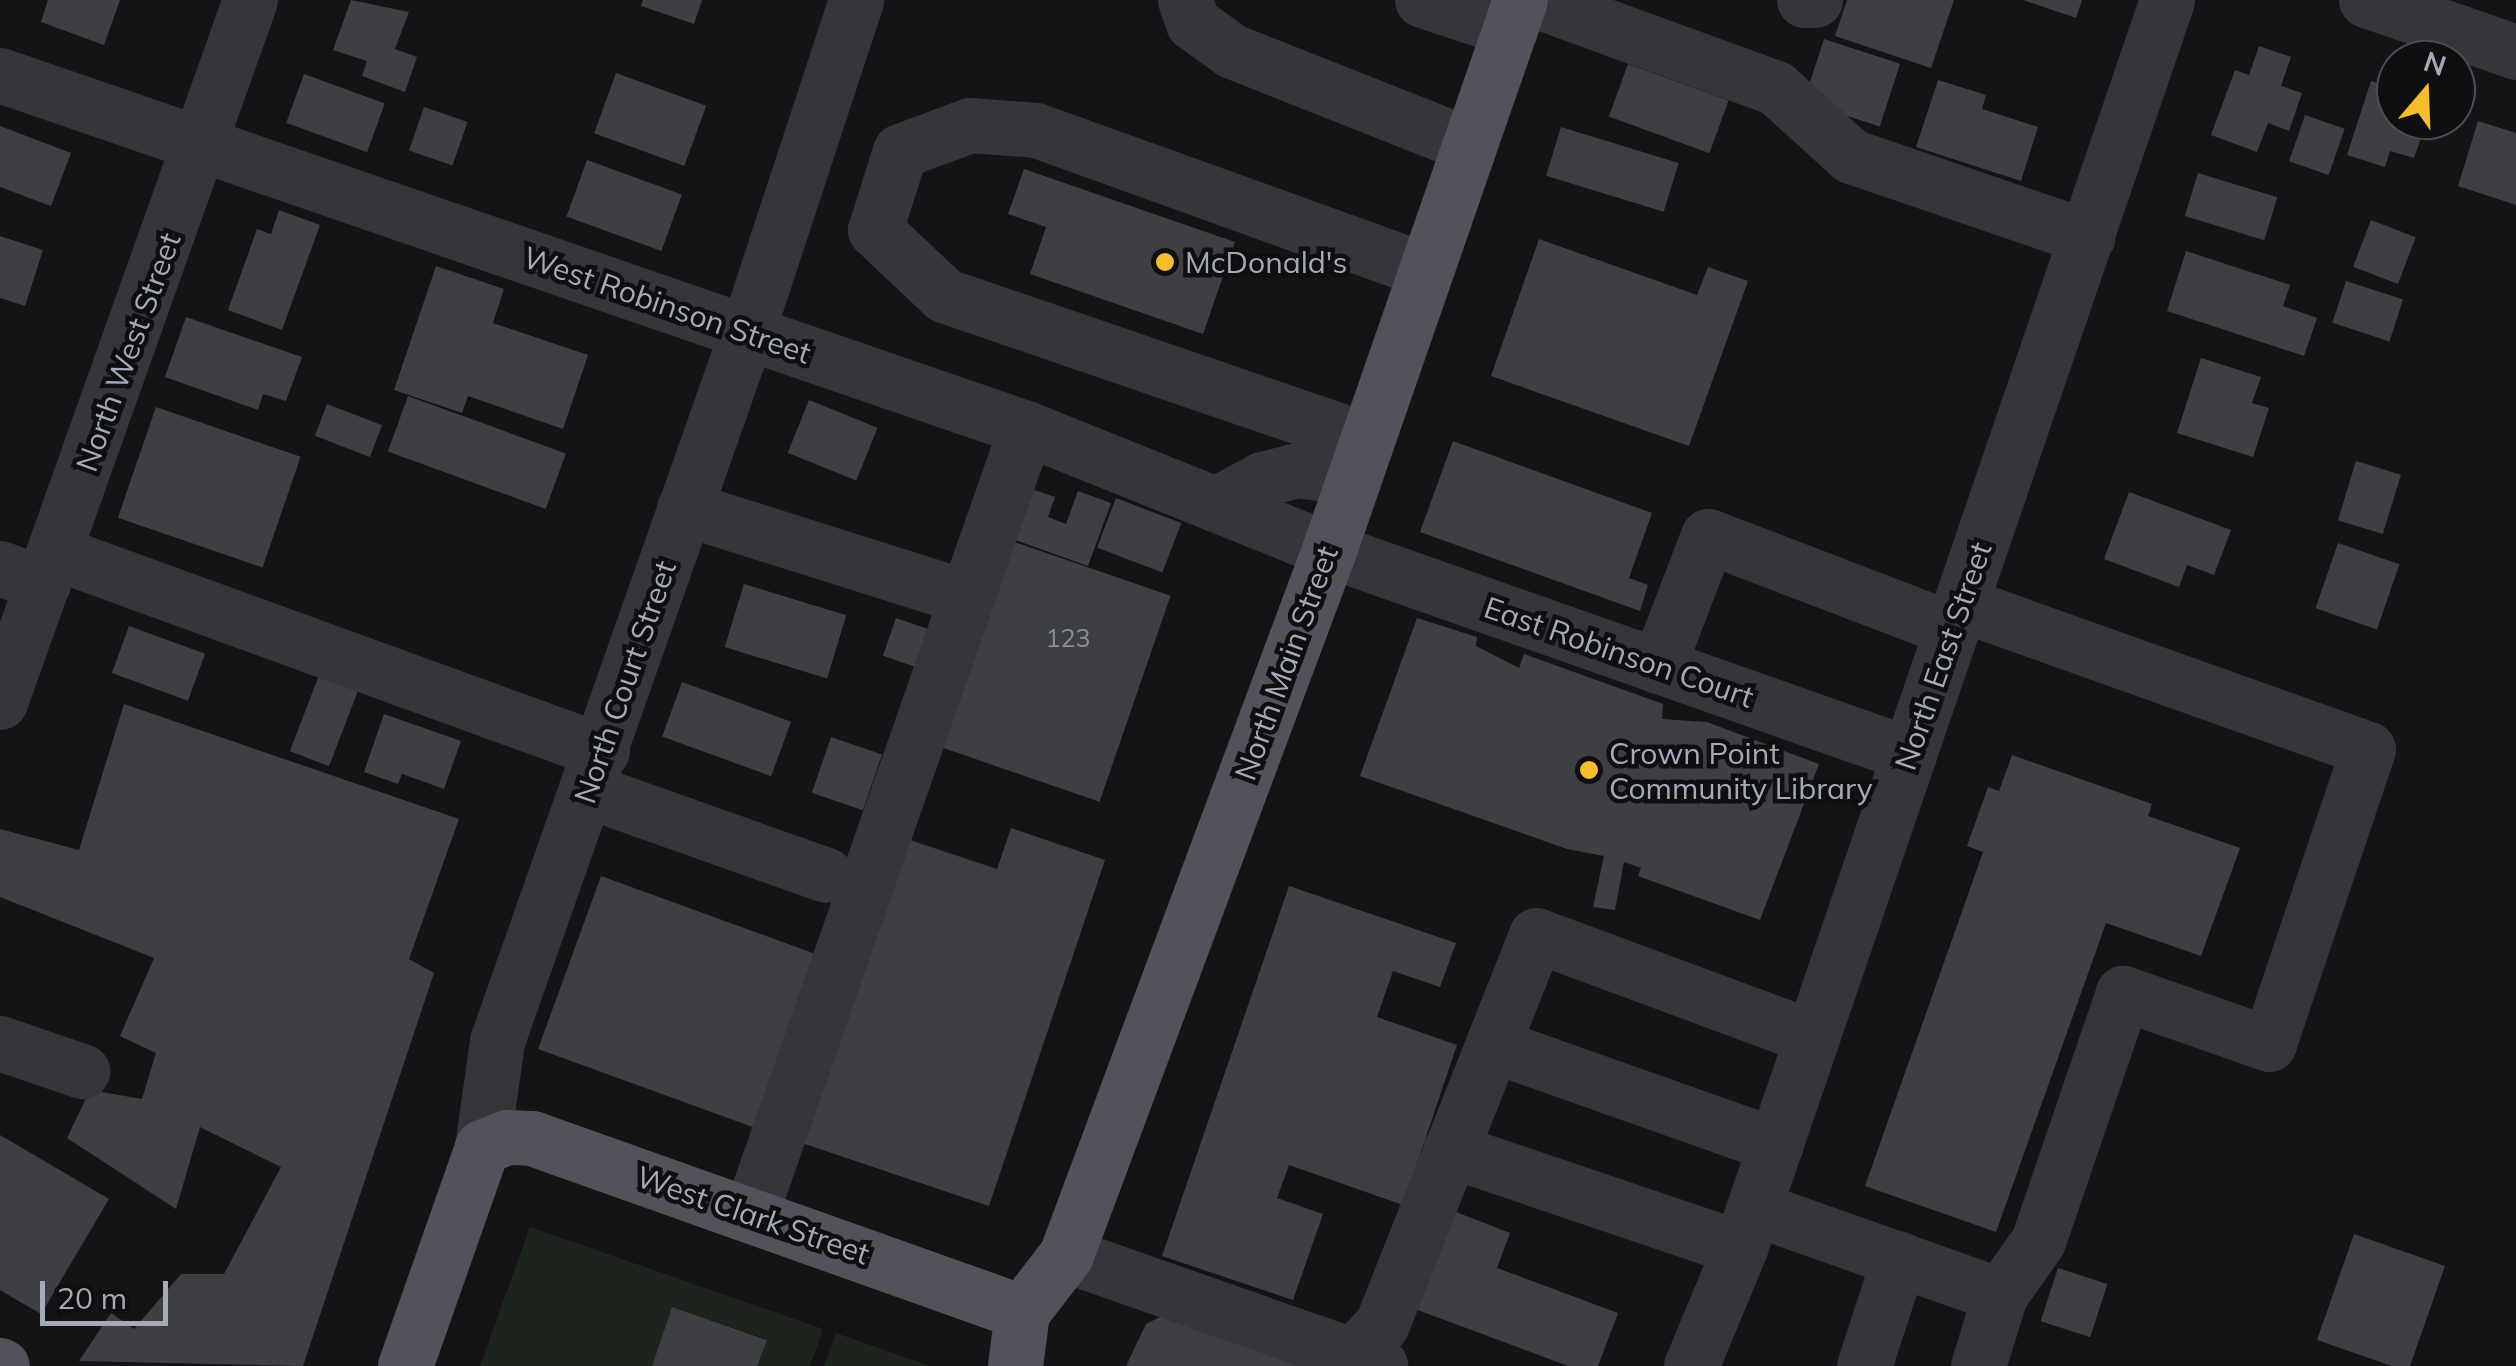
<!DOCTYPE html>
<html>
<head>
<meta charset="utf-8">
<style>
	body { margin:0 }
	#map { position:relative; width:2516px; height:1366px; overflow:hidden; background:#141416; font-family:Mulish,sans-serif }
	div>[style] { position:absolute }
	.green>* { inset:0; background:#1c241d }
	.building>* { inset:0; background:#3e3f43; transform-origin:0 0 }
	.minor>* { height:55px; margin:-27.5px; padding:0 27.5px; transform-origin:27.5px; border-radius:27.5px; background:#35363b }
	.major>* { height:55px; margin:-27.5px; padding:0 27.5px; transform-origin:27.5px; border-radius:27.5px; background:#51525a }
	.dots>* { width:28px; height:28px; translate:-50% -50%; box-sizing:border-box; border:5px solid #0f0f11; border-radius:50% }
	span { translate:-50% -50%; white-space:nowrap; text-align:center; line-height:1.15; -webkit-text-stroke:9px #0f0f11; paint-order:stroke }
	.number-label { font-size:25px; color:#8b8f9a }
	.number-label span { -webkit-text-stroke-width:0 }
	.poi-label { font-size:30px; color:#a5aab7 }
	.left { translate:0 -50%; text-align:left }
	.street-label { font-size:30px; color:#a5aab7 }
	.north { position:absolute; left:2376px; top:40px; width:100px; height:100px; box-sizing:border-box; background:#0f0f11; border:2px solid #4b4d53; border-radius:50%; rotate:19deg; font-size:28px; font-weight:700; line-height:40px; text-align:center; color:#a5aab7 }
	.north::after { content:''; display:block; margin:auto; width:35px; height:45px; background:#f7be2b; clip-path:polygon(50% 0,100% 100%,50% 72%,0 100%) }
	.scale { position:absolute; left:40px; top:1281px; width:128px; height:45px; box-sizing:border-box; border:5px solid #a5aab7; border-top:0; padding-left:12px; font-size:30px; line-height:35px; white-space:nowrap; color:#a5aab7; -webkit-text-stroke:8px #0f0f11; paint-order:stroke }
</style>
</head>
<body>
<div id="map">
	<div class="green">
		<i style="clip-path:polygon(530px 1227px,823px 1329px,810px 1366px,757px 1366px,766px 1339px,672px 1307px,652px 1366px,480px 1366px)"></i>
		<i style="clip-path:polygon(836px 1333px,930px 1366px,824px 1366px)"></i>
	</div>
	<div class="building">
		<i style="clip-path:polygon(48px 0,120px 0,104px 45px,41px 22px)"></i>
		<i style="clip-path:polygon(351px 0,409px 12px,395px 49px,417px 57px,405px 92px,362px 76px,367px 61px,333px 50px)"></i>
		<i style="clip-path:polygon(643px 0,702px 0,694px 24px,641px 6px)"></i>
		<i style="clip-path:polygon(1847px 0,1954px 0,1931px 68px,1835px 36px)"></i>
		<i style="clip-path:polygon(2023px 0,2082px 0,2076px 18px)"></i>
		<i style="left:1824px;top:39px;width:80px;height:66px;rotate:18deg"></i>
		<i style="clip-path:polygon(2259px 46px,2291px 57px,2281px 86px,2302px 93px,2289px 131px,2268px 123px,2257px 152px,2211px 135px,2235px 70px,2249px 75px)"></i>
		<i style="left:1628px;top:64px;width:107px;height:56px;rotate:20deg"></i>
		<i style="left:616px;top:73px;width:96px;height:64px;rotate:20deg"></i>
		<i style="left:304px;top:74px;width:86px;height:52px;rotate:20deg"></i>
		<i style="clip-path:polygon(1938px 80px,1986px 95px,1982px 109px,2038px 127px,2021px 181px,1916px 147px)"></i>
		<i style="clip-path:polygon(2371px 81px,2396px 89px,2396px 120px,2427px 120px,2414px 158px,2390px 151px,2385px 167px,2347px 155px)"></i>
		<i style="left:424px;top:107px;width:46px;height:46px;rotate:19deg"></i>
		<i style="left:2305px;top:115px;width:42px;height:49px;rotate:19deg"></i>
		<i style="clip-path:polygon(2478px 121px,2516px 133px,2516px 205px,2458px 186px)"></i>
		<i style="clip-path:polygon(0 126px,71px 153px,51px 206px,0 187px)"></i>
		<i style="left:1561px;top:127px;width:123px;height:51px;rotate:17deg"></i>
		<i style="left:587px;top:160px;width:101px;height:60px;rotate:20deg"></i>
		<i style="clip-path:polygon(1024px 169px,1235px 242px,1203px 334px,1030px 274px,1046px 227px,1008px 214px)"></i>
		<i style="left:2198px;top:173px;width:83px;height:45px;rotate:17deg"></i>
		<i style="clip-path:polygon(279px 210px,320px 225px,282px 330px,228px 310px,257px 229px,271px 234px)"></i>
		<i style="left:2371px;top:220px;width:48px;height:50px;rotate:21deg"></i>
		<i style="clip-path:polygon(0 236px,43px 250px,25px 306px,0 298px)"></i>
		<i style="clip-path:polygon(1539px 239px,1697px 295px,1708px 267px,1748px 281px,1689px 446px,1491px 376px)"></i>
		<i style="clip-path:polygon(2186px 251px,2290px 285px,2283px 306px,2317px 318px,2304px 356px,2167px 311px)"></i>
		<i style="clip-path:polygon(436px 266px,504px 289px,493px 323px,588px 355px,563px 429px,468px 396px,462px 413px,394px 390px)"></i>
		<i style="left:2346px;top:281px;width:60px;height:44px;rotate:18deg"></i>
		<i style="clip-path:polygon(186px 317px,302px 357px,286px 401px,263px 394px,258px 410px,165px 377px)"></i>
		<i style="clip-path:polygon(2201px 358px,2261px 377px,2252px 403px,2269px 408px,2253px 457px,2177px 433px)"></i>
		<i style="left:408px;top:396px;width:168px;height:59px;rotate:20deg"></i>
		<i style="left:809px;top:400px;width:74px;height:57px;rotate:22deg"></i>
		<i style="left:327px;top:404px;width:59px;height:34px;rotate:21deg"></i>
		<i style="left:156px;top:407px;width:153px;height:117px;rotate:19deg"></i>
		<i style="clip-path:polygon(1453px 441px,1652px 513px,1629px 578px,1648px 585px,1640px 611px,1420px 532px)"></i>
		<i style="left:2356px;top:461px;width:47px;height:62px;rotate:17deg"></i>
		<i style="clip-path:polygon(1020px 485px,1055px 497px,1048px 517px,1066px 524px,1078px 491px,1111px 503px,1088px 566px,1001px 535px)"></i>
		<i style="clip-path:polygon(2129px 492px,2231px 530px,2214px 575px,2187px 565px,2179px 587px,2104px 559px)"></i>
		<i style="left:1116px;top:498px;width:70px;height:53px;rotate:21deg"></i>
		<i style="left:1006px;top:539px;width:174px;height:218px;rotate:19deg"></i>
		<i style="left:2338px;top:543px;width:65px;height:69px;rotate:19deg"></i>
		<i style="left:744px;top:584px;width:107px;height:66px;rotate:17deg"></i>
		<i style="left:896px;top:618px;width:36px;height:40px;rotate:19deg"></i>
		<i style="clip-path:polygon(1417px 618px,1477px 637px,1476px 646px,1519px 668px,1524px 654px,1663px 704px,1662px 719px,1707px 722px,1819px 764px,1760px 920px,1638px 876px,1641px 868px,1624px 862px,1615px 910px,1593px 907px,1604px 856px,1567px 849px,1360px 776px)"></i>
		<i style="left:129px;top:626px;width:81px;height:50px;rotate:20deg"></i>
		<i style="left:321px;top:670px;width:42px;height:87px;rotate:21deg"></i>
		<i style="left:682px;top:682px;width:116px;height:58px;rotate:20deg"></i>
		<i style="clip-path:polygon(124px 704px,459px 819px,409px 959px,434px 973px,303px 1366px,79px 1361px,111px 1313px,134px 1329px,181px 1274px,224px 1274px,281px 1167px,200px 1127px,176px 1209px,67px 1138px,90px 1090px,142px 1099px,156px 1053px,120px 1036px,154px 958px,0 897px,0 829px,79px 850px)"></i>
		<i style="clip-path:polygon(384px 714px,461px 741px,444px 789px,402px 774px,398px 784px,364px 772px)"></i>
		<i style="left:831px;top:737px;width:54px;height:59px;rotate:19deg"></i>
		<i style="clip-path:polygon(2012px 755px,2152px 804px,2148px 816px,2240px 848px,2201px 956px,2106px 923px,1996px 1232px,1865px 1186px,1983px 852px,1967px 846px,1988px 787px,1999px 791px)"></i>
		<i style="clip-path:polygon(1011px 828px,1105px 860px,989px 1206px,787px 1138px,889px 833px,997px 869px)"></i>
		<i style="left:601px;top:876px;width:232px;height:184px;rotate:20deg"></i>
		<i style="clip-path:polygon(1289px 886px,1456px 943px,1440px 987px,1393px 971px,1377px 1017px,1457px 1045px,1403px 1205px,1289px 1165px,1277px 1198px,1323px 1214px,1293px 1300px,1162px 1256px)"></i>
		<i style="clip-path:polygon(0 1135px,109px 1199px,41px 1314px,0 1290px)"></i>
		<i style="clip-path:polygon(1451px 1210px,1510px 1233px,1497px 1268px,1618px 1313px,1598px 1366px,1568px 1366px,1415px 1309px)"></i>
		<i style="clip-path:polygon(2354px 1234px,2445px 1266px,2410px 1366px,2392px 1366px,2317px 1340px)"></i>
		<i style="left:2058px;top:1268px;width:52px;height:56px;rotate:18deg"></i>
		<i style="clip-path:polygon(672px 1307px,767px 1340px,757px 1366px,652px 1366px)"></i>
		<i style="clip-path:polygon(1160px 1317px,1298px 1365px,1298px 1366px,1126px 1366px,1146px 1324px)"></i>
	</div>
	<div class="minor">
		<i style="left:1185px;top:0;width:24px;rotate:71deg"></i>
		<i style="left:1193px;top:23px;width:48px;rotate:35.7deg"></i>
		<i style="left:1232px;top:51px;width:255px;rotate:21.6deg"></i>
		<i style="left:1422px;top:0;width:93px;rotate:18.2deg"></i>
		<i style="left:1534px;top:0;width:258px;rotate:20deg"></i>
		<i style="left:1776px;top:88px;width:101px;rotate:42.2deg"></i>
		<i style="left:1851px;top:156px;width:250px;rotate:18.9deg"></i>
		<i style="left:1804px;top:0;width:11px"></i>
		<i style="left:2366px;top:0;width:159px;rotate:19.1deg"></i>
		<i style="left:0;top:75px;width:1085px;rotate:18.99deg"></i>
		<i style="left:1026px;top:428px;width:327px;rotate:21.9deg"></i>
		<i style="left:1329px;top:550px;width:615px;rotate:19.38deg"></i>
		<i style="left:1364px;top:439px;width:444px;rotate:-161.1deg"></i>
		<i style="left:944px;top:295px;width:95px;rotate:-136.7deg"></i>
		<i style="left:875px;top:230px;width:83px;rotate:-72.4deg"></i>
		<i style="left:900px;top:151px;width:75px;rotate:-20.4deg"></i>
		<i style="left:970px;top:125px;width:66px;rotate:4.3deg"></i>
		<i style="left:1036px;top:130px;width:412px;rotate:19.8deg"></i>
		<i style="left:1218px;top:503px;width:50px;rotate:-28.6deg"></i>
		<i style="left:1262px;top:479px;width:37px;rotate:-14deg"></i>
		<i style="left:1298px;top:470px;width:55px;rotate:8.4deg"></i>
		<i style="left:684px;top:508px;width:293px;rotate:17.5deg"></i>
		<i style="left:54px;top:552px;width:583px;rotate:19.96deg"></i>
		<i style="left:0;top:568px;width:46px;rotate:20.4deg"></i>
		<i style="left:1961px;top:604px;width:432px;rotate:19.6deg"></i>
		<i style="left:2368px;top:749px;width:311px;rotate:108.6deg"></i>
		<i style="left:2269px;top:1044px;width:155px;rotate:-160.7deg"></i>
		<i style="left:2123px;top:993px;width:262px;rotate:108.9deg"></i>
		<i style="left:2038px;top:1241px;width:66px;rotate:125.1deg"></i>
		<i style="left:1658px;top:666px;width:139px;rotate:-69deg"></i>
		<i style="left:1708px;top:536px;width:261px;rotate:20.9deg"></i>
		<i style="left:0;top:702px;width:745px;rotate:-70.4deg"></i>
		<i style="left:589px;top:791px;width:251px;rotate:19.5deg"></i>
		<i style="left:0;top:1043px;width:87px;rotate:18.9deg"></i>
		<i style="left:1493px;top:1045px;width:300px;rotate:19.5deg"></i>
		<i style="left:482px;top:1147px;width:107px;rotate:-81.9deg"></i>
		<i style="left:497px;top:1041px;width:752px;rotate:-70.58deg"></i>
		<i style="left:747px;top:332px;width:349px;rotate:-71.8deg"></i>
		<i style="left:1450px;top:1150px;width:306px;rotate:18.7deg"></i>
		<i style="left:1754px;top:1208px;width:261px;rotate:19.5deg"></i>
		<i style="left:2000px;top:1295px;width:74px;rotate:107.2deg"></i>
		<i style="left:750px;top:1215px;width:834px;rotate:-70.67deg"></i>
		<i style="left:1066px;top:1255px;width:333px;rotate:19.3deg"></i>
		<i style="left:1343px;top:1366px;width:57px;rotate:-47.1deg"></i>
		<i style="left:1382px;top:1324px;width:418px;rotate:-68.4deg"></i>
		<i style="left:1536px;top:935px;width:294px;rotate:20.3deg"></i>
		<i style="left:1691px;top:1366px;width:128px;rotate:-67.4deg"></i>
		<i style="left:1740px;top:1248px;width:1319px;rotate:-71.11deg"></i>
		<i style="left:1864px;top:1366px;width:113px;rotate:-71.9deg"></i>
	</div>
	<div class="major">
		<i style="left:1022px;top:1312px;width:72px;rotate:-52.3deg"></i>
		<i style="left:1066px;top:1255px;width:752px;rotate:-69.54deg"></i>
		<i style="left:1329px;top:550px;width:582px;rotate:-70.85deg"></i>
		<i style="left:0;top:1365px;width:2px;rotate:27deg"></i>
		<i style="left:405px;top:1366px;width:232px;rotate:-70.6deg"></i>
		<i style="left:482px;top:1147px;width:27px;rotate:-22deg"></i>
		<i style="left:507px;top:1137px;width:25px;rotate:2deg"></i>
		<i style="left:532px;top:1138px;width:520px;rotate:19.55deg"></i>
		<i style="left:1015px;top:1366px;width:54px;rotate:-82.6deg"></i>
	</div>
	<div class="dots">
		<i style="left:1165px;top:262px;background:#f7be2b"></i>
		<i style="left:1589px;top:770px;background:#f7be2b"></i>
	</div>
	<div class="number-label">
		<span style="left:1068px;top:638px">123</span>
	</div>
	<div class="poi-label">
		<span class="left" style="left:1185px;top:262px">McDonald's</span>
		<span class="left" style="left:1609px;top:770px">Crown Point<br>Community Library</span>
	</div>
	<div class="street-label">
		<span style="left:667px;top:305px;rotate:19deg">West Robinson Street</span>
		<span style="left:128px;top:352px;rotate:-70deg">North West Street</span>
		<span style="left:1619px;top:652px;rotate:19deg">East Robinson Court</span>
		<span style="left:1943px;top:656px;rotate:-71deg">North East Street</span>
		<span style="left:1286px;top:663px;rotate:-70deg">North Main Street</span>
		<span style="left:625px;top:682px;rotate:-71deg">North Court Street</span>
		<span style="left:753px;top:1215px;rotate:19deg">West Clark Street</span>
	</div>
	<div class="north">N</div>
	<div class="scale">20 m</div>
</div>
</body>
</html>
